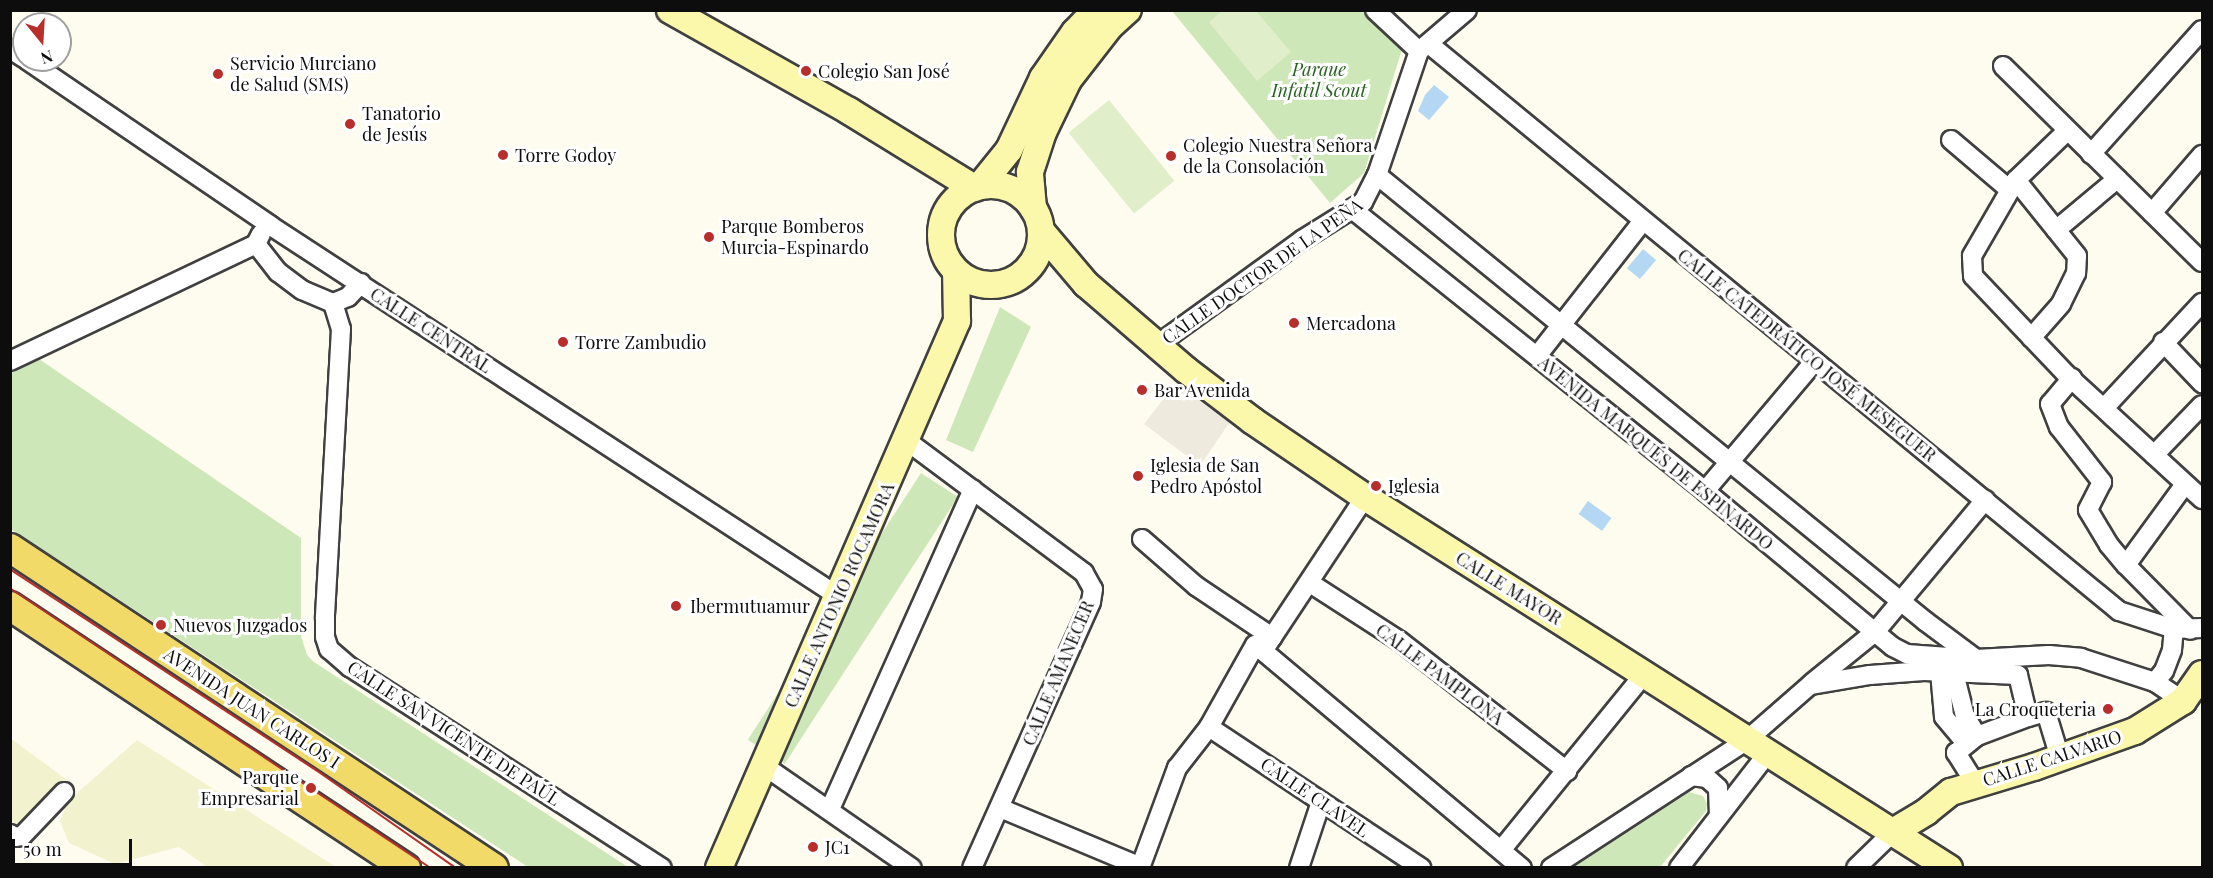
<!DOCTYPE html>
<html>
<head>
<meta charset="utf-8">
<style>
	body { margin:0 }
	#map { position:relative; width:2213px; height:878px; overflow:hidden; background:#fefcee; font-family:"Playfair Display",serif }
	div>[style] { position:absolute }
	.farmland>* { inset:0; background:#f3f2cf }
	.green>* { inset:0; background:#cee7b9; transform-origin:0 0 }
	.pitch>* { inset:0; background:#e0efca; transform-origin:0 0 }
	.plaza>* { inset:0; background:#eeeadd }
	.water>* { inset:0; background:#b4d8f3; transform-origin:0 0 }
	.roads { filter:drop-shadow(2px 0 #404040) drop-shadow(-2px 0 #404040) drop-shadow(0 2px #404040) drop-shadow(0 -2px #404040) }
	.street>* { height:18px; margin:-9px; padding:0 9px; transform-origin:9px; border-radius:9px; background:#fff }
	.secondary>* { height:26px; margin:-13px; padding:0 13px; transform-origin:13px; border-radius:13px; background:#fbf8ab }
	.secondary>.ring { margin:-13px; padding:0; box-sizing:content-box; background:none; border:26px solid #fbf8ab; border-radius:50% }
	.primary>* { height:28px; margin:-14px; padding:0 14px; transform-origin:14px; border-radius:14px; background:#f2da69 }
	.tram>* { height:1.5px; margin:-0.75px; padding:0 0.75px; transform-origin:0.75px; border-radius:0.75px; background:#b72e2b }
	.dots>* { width:16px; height:16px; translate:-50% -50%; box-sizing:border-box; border:3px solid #fff; border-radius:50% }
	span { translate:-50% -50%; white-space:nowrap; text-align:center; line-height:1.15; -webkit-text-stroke:6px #fff; paint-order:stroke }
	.poi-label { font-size:18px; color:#0d0d0d }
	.left { translate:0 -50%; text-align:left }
	.right { translate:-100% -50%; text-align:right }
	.park-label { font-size:18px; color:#296220; font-style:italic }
	.street-label { font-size:18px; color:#0d0d0d }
	.frame { position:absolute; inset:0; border:12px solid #0d0d0d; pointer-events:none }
	.north { position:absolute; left:12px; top:12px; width:60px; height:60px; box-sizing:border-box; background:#fff; border:2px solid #9e9e9e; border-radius:50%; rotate:162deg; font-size:16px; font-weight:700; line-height:24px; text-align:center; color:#0d0d0d }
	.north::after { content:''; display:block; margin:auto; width:21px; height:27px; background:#b72e2b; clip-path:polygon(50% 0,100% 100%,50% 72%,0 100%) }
	.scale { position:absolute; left:12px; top:839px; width:120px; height:27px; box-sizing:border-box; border:3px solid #0d0d0d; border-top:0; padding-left:8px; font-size:18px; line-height:21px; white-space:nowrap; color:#0d0d0d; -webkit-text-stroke:4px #fff; paint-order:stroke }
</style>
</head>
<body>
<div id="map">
	<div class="farmland">
		<i style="clip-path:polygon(13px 740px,67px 780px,21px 829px,11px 828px,10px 742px)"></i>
		<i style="clip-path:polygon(137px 740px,336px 867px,207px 867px,179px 847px,115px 864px,69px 843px,60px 821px,68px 801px)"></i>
	</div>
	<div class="green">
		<i style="clip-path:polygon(1172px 11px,1361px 11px,1403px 46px,1364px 173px,1330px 203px)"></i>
		<i style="clip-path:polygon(1000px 307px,1031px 327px,973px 452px,946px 440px)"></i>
		<i style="clip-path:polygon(39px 359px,301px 538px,301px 636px,307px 655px,314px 662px,628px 867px,528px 867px,11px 529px,11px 374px)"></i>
		<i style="left:921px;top:473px;width:44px;height:318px;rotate:33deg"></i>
		<i style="clip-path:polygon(1689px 792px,1703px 796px,1707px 804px,1706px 811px,1660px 867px,1574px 867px)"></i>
	</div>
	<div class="pitch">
		<i style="clip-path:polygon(1222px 11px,1256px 11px,1291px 52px,1257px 81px,1209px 22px)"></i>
		<i style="left:1109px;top:100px;width:104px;height:52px;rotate:51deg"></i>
	</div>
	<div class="plaza">
		<i style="clip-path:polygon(1186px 370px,1238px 410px,1202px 463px,1184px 454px,1144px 424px)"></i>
	</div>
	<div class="water">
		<i style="clip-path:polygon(1434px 85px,1449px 97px,1429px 120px,1418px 111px,1425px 95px)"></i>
		<i style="left:1643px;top:249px;width:17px;height:25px;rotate:40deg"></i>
		<i style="left:1588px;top:501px;width:29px;height:16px;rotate:36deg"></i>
	</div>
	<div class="roads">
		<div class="street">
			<i style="left:1375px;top:10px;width:60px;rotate:43deg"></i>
			<i style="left:1429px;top:44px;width:893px;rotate:39.41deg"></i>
			<i style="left:2119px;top:611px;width:58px;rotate:18.1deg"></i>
			<i style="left:2174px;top:629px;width:28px;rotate:-2deg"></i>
			<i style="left:10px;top:49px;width:17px;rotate:33deg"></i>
			<i style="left:27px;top:60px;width:295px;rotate:34.2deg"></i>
			<i style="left:271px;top:226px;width:677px;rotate:33.13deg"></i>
			<i style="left:2003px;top:66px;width:279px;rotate:44.6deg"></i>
			<i style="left:2067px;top:131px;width:71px;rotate:136.1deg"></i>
			<i style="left:2016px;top:180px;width:88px;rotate:120.1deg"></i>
			<i style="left:1972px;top:256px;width:20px;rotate:87deg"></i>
			<i style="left:1973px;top:276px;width:135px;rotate:46.5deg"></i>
			<i style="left:2066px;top:374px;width:185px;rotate:42.6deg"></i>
			<i style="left:1951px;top:140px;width:77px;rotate:40.3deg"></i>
			<i style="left:2091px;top:154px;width:166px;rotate:-48.2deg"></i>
			<i style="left:1377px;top:175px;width:707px;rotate:39.14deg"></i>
			<i style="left:1925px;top:621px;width:64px;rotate:36.7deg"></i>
			<i style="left:2016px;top:180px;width:97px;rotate:51.2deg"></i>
			<i style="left:2077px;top:256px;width:17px;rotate:93deg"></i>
			<i style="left:2076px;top:273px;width:34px;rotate:116deg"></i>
			<i style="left:2061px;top:304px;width:45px;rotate:131.4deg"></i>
			<i style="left:1352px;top:209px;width:452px;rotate:38.6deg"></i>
			<i style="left:1705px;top:491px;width:244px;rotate:39.7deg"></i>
			<i style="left:1893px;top:647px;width:16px;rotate:27deg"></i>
			<i style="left:1907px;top:654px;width:69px;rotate:4.1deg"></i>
			<i style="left:1976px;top:659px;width:73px;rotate:-3.1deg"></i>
			<i style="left:2049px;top:655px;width:32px;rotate:5deg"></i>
			<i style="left:2081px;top:658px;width:78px;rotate:18deg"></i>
			<i style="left:2155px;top:682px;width:34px;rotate:34deg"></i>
			<i style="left:2152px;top:213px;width:77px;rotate:-49.2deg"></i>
			<i style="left:2056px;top:230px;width:80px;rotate:-39.9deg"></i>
			<i style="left:261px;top:234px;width:11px;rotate:117deg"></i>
			<i style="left:256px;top:244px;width:36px;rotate:52deg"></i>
			<i style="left:278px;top:272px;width:30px;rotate:37deg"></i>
			<i style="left:302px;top:290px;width:34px;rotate:23deg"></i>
			<i style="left:333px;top:303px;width:16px;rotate:-22deg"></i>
			<i style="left:348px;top:297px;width:19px;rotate:-47deg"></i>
			<i style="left:333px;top:303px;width:27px;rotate:73deg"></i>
			<i style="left:341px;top:329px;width:290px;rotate:93.2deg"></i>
			<i style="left:325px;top:619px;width:18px;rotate:90deg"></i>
			<i style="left:325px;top:637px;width:13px;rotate:72deg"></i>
			<i style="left:329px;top:649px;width:28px;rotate:41deg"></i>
			<i style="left:350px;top:667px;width:371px;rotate:32.8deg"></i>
			<i style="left:2163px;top:342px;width:57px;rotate:46.4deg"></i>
			<i style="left:1157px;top:345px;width:179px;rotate:-35.9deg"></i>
			<i style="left:1302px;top:240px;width:72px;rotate:-31.9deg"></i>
			<i style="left:1363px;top:202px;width:30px;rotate:-63deg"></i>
			<i style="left:1377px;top:175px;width:131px;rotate:-71.3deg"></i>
			<i style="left:1419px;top:51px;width:63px;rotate:-40.5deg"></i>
			<i style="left:1537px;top:356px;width:172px;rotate:-51.9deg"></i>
			<i style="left:10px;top:361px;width:272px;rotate:-25.4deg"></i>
			<i style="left:2072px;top:378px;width:34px;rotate:130deg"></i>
			<i style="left:2050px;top:404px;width:25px;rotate:69deg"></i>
			<i style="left:2059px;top:427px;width:70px;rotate:52deg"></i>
			<i style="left:2102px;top:482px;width:31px;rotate:117deg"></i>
			<i style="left:2088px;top:510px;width:41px;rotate:59deg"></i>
			<i style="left:2109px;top:545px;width:26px;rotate:50deg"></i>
			<i style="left:2126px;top:565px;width:91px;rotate:45.4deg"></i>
			<i style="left:2104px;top:408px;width:144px;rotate:-47deg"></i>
			<i style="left:907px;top:441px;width:221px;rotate:36.7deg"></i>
			<i style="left:1084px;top:573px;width:18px;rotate:61deg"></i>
			<i style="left:1093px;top:589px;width:13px;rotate:99deg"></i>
			<i style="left:1091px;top:602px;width:291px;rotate:114.1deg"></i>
			<i style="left:2154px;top:455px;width:69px;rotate:-46.2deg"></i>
			<i style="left:1705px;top:491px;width:170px;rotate:-49.8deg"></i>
			<i style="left:1142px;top:539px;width:72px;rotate:41deg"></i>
			<i style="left:1196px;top:586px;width:92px;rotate:33.9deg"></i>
			<i style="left:2126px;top:565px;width:100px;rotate:-53.9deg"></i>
			<i style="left:1310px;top:583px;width:107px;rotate:32.8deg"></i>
			<i style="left:1400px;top:641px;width:212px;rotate:37.9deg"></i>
			<i style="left:1263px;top:651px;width:338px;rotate:40deg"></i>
			<i style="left:1940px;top:672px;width:45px;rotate:84.9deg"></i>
			<i style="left:1944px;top:717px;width:34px;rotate:50deg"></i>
			<i style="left:1954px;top:673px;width:44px;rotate:75.7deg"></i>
			<i style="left:1965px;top:716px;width:23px;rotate:59deg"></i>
			<i style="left:2155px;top:682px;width:14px;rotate:-51deg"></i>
			<i style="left:2164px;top:671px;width:22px;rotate:-69deg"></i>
			<i style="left:2172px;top:650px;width:21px;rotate:-85deg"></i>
			<i style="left:1812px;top:683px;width:81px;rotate:-39deg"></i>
			<i style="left:1875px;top:632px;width:172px;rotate:-50.2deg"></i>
			<i style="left:1209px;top:727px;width:255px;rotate:33.6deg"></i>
			<i style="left:763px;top:765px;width:181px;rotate:34.7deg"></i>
			<i style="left:1691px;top:776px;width:16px;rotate:7deg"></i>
			<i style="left:1707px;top:778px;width:15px;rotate:42deg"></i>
			<i style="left:1718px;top:788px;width:28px;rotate:88deg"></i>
			<i style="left:1975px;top:783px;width:36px;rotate:-122deg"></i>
			<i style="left:1956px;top:753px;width:27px;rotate:-39deg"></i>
			<i style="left:1977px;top:736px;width:54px;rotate:-20.4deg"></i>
			<i style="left:1000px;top:808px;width:153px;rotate:22.7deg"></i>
			<i style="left:830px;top:809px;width:350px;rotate:-65.9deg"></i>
			<i style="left:10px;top:834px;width:6px;rotate:31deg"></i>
			<i style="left:15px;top:837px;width:7px;rotate:-8deg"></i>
			<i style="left:22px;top:836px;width:61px;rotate:-46.3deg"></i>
			<i style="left:1502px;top:849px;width:225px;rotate:-50.9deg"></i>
			<i style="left:1140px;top:868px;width:107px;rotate:-69.7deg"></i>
			<i style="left:1177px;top:768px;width:52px;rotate:-52deg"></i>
			<i style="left:1209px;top:727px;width:94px;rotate:-60.7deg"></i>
			<i style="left:1255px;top:645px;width:10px;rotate:37deg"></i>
			<i style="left:1263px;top:651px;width:185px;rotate:-56.5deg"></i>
			<i style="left:1299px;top:868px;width:70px;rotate:-71.6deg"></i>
			<i style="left:1551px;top:868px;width:234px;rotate:-33.1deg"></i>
			<i style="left:1747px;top:740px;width:84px;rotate:-41.1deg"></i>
			<i style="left:1810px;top:685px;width:61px;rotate:-9.5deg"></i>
			<i style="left:1870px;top:675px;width:54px;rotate:-4.2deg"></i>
			<i style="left:1924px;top:671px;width:94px;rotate:2.4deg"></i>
			<i style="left:2018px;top:675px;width:43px;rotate:76.6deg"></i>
			<i style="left:2028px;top:717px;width:19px;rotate:-16deg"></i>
			<i style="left:2046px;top:712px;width:48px;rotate:73.1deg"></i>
			<i style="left:1679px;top:868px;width:145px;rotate:-52.3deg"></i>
			<i style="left:1856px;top:868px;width:52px;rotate:-44.2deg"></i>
		</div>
		<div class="secondary">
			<i style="left:670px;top:10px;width:206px;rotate:29.4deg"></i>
			<i style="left:849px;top:111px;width:147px;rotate:31.6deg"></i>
			<i class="ring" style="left:941px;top:185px;width:74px;height:74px"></i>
			<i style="left:980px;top:186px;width:46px;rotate:-51.1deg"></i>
			<i style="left:1009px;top:150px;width:80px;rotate:-64.7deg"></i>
			<i style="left:1043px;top:78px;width:56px;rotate:-55.2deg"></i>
			<i style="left:1075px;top:32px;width:30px;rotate:-46deg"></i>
			<i style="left:1033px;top:208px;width:36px;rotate:-95deg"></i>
			<i style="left:1030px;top:172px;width:42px;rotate:-72deg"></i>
			<i style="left:1043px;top:132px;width:58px;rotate:-64.3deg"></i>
			<i style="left:1068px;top:80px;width:68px;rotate:-52.1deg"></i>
			<i style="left:1110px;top:26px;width:24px;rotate:-42deg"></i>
			<i style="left:1041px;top:231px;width:70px;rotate:49.7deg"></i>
			<i style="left:1086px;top:284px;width:132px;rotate:40.7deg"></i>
			<i style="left:1186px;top:370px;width:84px;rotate:37.3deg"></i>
			<i style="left:1253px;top:421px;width:135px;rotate:34.2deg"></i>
			<i style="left:1365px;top:497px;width:692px;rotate:32.43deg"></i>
			<i style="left:1893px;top:832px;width:39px;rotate:-31deg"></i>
			<i style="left:1926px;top:812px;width:32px;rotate:-39deg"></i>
			<i style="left:1951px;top:792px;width:87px;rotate:-16.8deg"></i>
			<i style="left:2034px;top:767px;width:107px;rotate:-19.6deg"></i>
			<i style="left:2135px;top:731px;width:57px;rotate:-32deg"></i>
			<i style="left:2183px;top:701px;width:33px;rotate:-55deg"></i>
			<i style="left:719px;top:868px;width:597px;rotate:-66.49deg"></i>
			<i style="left:957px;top:321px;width:50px;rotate:-91.1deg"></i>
		</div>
		<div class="primary">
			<i style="left:10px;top:548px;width:580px;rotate:33.47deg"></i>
			<i style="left:10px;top:606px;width:475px;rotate:33.5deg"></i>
		</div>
	</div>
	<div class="tram">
		<i style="left:10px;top:569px;width:373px;rotate:33.3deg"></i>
		<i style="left:322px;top:774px;width:164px;rotate:35deg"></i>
		<i style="left:10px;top:588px;width:506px;rotate:33.63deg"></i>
	</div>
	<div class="dots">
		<i style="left:806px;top:71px;background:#b72e2b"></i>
		<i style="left:218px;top:74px;background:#b72e2b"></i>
		<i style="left:350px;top:124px;background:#b72e2b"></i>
		<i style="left:503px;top:155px;background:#b72e2b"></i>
		<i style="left:1171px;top:156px;background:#b72e2b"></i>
		<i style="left:709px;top:237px;background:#b72e2b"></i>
		<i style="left:1294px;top:323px;background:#b72e2b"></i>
		<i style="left:563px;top:342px;background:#b72e2b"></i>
		<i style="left:1142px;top:390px;background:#b72e2b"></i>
		<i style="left:1138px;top:476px;background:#b72e2b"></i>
		<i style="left:1376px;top:486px;background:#b72e2b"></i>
		<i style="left:676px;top:606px;background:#b72e2b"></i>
		<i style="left:161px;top:625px;background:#b72e2b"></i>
		<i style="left:2108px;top:709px;background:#b72e2b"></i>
		<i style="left:311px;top:788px;background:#b72e2b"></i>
		<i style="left:813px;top:847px;background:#b72e2b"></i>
	</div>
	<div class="poi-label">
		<span class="left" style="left:230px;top:74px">Servicio Murciano<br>de Salud (SMS)</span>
		<span class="left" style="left:818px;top:71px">Colegio San José</span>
		<span class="left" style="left:362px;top:124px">Tanatorio<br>de Jesús</span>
		<span class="left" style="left:1183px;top:156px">Colegio Nuestra Señora<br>de la Consolación</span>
		<span class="left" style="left:515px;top:155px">Torre Godoy</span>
		<span class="left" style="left:721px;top:237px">Parque Bomberos<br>Murcia-Espinardo</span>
		<span class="left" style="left:1306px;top:323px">Mercadona</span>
		<span class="left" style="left:575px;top:342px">Torre Zambudio</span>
		<span class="left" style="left:1154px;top:390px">Bar Avenida</span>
		<span class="left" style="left:1150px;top:476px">Iglesia de San<br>Pedro Apóstol</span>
		<span class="left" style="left:1388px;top:486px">Iglesia</span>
		<span class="left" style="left:690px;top:606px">Ibermutuamur</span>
		<span class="left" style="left:173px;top:625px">Nuevos Juzgados</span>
		<span class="right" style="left:2096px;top:709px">La Croqueteria</span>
		<span class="right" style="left:299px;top:788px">Parque<br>Empresarial</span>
		<span class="left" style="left:825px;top:847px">JC1</span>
	</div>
	<div class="park-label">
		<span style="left:1319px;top:80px">Parque<br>Infatil Scout</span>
	</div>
	<div class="street-label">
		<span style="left:1262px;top:271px;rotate:-35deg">CALLE DOCTOR DE LA PEÑA</span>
		<span style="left:431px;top:330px;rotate:33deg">CALLE CENTRAL</span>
		<span style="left:1807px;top:355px;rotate:39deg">CALLE CATEDRÁTICO JOSÉ MESEGUER</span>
		<span style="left:1656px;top:453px;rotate:39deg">AVENIDA MARQUÉS DE ESPINARDO</span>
		<span style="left:1509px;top:588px;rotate:32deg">CALLE MAYOR</span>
		<span style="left:839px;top:595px;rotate:-66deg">CALLE ANTONIO ROCAMORA</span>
		<span style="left:1058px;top:673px;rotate:-67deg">CALLE AMANECER</span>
		<span style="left:1440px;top:674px;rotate:37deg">CALLE PAMPLONA</span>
		<span style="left:252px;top:708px;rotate:33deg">AVENIDA JUAN CARLOS I</span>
		<span style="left:454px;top:733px;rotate:33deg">CALLE SAN VICENTE DE PAÚL</span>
		<span style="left:2052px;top:758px;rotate:-18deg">CALLE CALVARIO</span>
		<span style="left:1315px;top:797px;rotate:34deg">CALLE CLAVEL</span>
	</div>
	<div class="frame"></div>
	<div class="north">N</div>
	<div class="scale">50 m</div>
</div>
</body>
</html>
